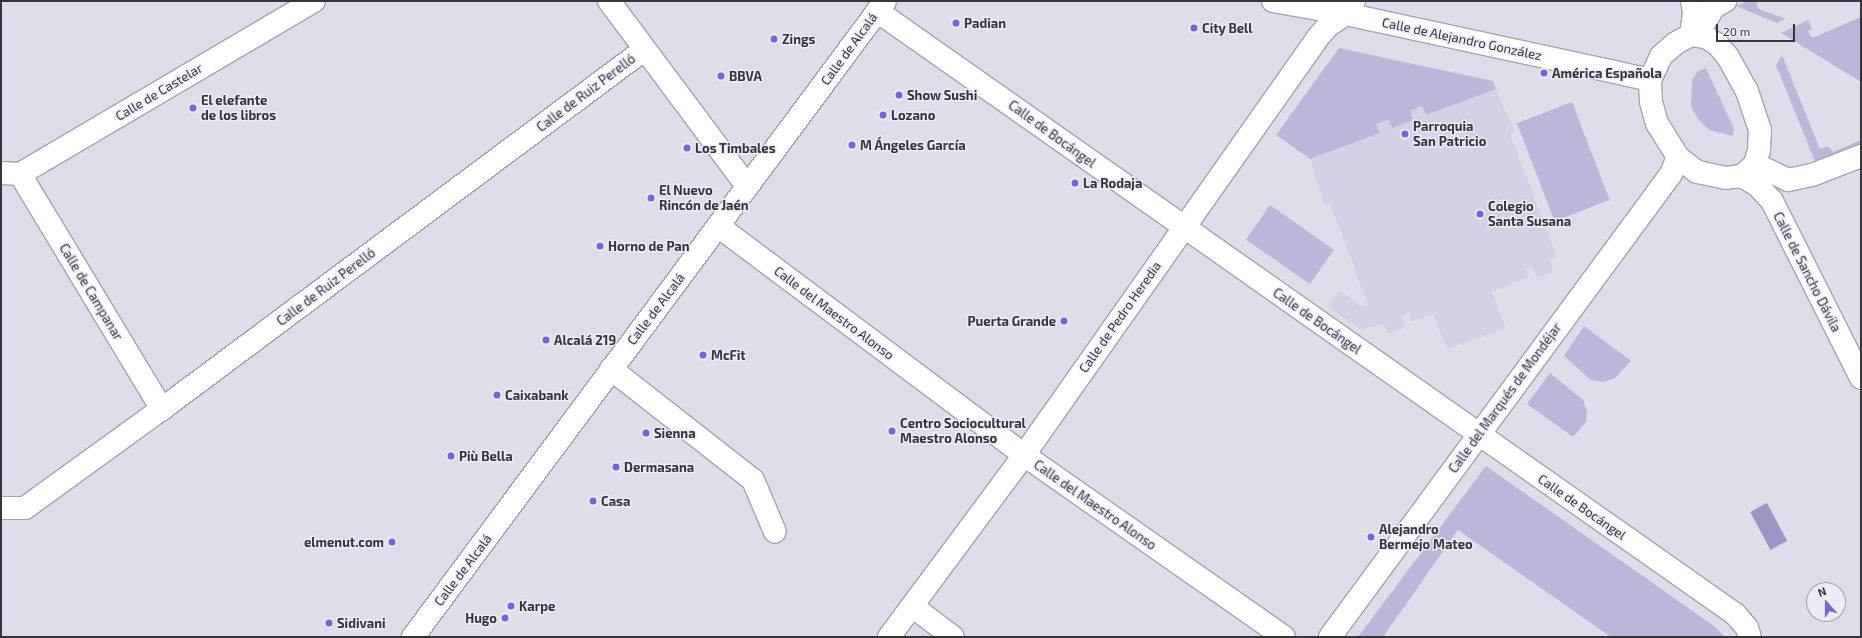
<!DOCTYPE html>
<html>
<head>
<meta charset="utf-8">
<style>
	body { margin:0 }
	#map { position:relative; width:1862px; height:638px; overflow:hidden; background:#dedeeb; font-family:"Exo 2",sans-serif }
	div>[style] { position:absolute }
	.built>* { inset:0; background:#d2d2e6 }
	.green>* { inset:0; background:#b9b8d8; transform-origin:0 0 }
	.water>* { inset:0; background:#9996c3; transform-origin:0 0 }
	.roads { filter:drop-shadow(1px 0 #a4a4b0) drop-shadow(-1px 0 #a4a4b0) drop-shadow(0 1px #a4a4b0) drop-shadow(0 -1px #a4a4b0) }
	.minor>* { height:22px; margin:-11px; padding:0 11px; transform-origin:11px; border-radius:11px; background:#fff }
	.major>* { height:22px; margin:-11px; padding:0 11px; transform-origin:11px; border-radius:11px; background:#fff }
	.dots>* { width:11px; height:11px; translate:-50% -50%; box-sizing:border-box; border:2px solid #ecebf8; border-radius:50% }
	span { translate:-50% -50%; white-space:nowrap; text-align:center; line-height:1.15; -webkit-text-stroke:3px #ecebf8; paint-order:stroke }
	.poi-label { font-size:13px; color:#35353a; font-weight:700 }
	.left { translate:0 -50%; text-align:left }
	.right { translate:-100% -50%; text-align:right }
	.street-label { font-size:13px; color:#35353a }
	.frame { position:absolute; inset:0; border:2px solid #35353a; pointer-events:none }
	.north { position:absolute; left:1806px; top:582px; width:40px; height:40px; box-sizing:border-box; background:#ecebf8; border:1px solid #a3a2ac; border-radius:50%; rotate:339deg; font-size:11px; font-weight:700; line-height:16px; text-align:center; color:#35353a }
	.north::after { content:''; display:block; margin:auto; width:14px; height:18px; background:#7863dd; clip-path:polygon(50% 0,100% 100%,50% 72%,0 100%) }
	.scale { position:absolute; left:1716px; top:24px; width:79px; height:18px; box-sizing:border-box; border:2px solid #35353a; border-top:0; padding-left:5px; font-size:12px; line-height:14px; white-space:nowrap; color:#35353a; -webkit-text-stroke:3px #ecebf8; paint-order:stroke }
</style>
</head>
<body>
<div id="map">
	<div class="built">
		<i style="clip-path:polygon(1496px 89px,1515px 132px,1510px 134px,1557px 257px,1549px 260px,1554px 271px,1537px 278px,1532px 266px,1526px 269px,1529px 277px,1492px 292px,1506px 328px,1447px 349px,1433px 314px,1412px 322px,1409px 313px,1401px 316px,1405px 327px,1388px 334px,1384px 323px,1361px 330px,1328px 307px,1340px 290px,1362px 307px,1368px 304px,1330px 203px,1324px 205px,1310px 159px,1380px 133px,1376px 124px,1388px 120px,1392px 128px,1413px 120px,1410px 111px,1422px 106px,1426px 115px)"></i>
	</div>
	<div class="green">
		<i style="clip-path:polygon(1748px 1px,1756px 1px,1759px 9px,1786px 19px,1777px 23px,1736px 6px)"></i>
		<i style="clip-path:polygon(1861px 17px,1861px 82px,1781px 33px,1808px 20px,1812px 29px,1808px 31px,1812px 38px)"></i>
		<i style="clip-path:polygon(1339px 48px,1493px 81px,1496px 89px,1426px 115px,1422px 106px,1410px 111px,1413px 120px,1392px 128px,1388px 120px,1376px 124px,1380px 133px,1310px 159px,1276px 135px)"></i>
		<i style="clip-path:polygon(1782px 55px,1820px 149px,1828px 146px,1833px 152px,1861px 140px,1861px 145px,1816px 164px,1776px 65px)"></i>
		<i style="clip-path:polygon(1706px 68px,1734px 129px,1733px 136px,1709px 130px,1698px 119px,1691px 106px,1692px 80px,1697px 72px)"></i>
		<i style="left:1572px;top:102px;width:105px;height:59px;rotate:69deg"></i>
		<i style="left:1270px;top:205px;width:78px;height:42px;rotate:35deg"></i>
		<i style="clip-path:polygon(1584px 326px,1631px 361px,1615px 378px,1603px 382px,1591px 380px,1564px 356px)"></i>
		<i style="clip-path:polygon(1550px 373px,1583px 400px,1587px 412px,1586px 422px,1573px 437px,1527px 404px)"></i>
		<i style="clip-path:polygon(1486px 466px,1714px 626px,1725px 637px,1611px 637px,1458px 530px,1383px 637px,1358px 637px)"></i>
	</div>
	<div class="water">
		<i style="left:1767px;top:503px;width:43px;height:19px;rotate:62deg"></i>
	</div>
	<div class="roads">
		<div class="minor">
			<i style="left:609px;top:1px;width:231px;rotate:53.3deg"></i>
			<i style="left:1273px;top:1px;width:74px;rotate:10.1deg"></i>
			<i style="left:1346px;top:14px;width:311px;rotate:12.2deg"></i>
			<i style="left:877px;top:11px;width:1049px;rotate:35.1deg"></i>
			<i style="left:1735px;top:614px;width:18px;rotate:49deg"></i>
			<i style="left:1747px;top:628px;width:9px;rotate:72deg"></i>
			<i style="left:1691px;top:35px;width:15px;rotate:8deg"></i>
			<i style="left:1706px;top:37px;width:14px;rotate:34deg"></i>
			<i style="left:1718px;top:45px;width:16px;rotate:50deg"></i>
			<i style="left:1728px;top:57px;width:39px;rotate:61deg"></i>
			<i style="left:1747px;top:91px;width:41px;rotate:71.6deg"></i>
			<i style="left:1760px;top:130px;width:20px;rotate:93deg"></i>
			<i style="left:1759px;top:150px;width:15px;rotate:106deg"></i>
			<i style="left:1755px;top:164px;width:18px;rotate:137deg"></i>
			<i style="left:1742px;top:176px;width:16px;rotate:173deg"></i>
			<i style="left:1726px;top:178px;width:30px;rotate:-168deg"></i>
			<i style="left:1697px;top:172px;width:24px;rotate:-142deg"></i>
			<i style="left:1678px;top:157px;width:39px;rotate:-122deg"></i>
			<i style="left:1657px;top:124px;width:23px;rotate:-105deg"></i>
			<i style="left:1651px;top:102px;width:22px;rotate:-93deg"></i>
			<i style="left:1650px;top:80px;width:26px;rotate:-65deg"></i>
			<i style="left:1661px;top:56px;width:20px;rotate:-41deg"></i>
			<i style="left:1676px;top:43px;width:17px;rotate:-28deg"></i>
			<i style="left:1691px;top:35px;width:22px;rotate:-82deg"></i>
			<i style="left:1694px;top:13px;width:12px;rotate:-99deg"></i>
			<i style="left:1697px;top:35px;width:33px;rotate:-59deg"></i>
			<i style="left:1714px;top:7px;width:13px;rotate:-29deg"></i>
			<i style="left:1755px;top:164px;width:37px;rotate:26deg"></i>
			<i style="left:1788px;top:180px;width:25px;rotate:-12deg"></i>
			<i style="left:1812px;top:175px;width:53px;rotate:-21.2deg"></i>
			<i style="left:1px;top:173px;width:19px;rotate:3deg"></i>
			<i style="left:20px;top:174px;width:341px;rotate:-30.5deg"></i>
			<i style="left:20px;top:174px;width:275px;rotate:58.9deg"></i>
			<i style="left:1742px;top:176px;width:17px;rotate:31deg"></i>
			<i style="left:1757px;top:185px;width:22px;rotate:47deg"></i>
			<i style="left:1772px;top:201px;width:198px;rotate:63.3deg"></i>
			<i style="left:718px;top:226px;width:382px;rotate:36.8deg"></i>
			<i style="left:1024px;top:455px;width:317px;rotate:35deg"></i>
			<i style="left:611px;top:369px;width:180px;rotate:38deg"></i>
			<i style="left:753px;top:480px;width:56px;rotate:67.1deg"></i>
			<i style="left:1px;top:508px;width:24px"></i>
			<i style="left:25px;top:508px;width:169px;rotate:-35.9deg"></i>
			<i style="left:162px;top:409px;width:602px;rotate:-36.7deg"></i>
			<i style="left:912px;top:606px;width:51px;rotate:37.1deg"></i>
			<i style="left:889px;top:637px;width:227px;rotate:-53.4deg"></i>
			<i style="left:1024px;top:455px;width:512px;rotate:-54.85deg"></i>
			<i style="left:1319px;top:36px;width:13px;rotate:-48deg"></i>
			<i style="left:1328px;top:26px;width:22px;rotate:-34deg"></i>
			<i style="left:1346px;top:14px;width:15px;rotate:-58deg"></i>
			<i style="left:1330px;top:637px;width:575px;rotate:-53.63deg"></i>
			<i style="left:1671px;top:174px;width:18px;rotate:-68deg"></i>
		</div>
		<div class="major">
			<i style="left:413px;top:637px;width:792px;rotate:-53.42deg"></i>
		</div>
	</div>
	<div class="dots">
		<i style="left:956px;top:23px;background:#7863dd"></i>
		<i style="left:1194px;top:28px;background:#7863dd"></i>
		<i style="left:774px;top:39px;background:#7863dd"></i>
		<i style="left:1544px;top:73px;background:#7863dd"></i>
		<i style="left:721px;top:76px;background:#7863dd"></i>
		<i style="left:899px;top:95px;background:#7863dd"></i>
		<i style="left:193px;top:108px;background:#7863dd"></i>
		<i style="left:883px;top:115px;background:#7863dd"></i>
		<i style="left:1405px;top:134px;background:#7863dd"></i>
		<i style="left:852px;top:145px;background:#7863dd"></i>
		<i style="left:687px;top:148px;background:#7863dd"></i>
		<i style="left:1075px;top:183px;background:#7863dd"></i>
		<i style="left:651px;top:198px;background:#7863dd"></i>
		<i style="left:1480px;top:214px;background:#7863dd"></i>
		<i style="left:600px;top:246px;background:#7863dd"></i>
		<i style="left:1064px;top:321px;background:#7863dd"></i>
		<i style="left:546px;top:340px;background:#7863dd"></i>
		<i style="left:703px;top:355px;background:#7863dd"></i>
		<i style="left:497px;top:395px;background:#7863dd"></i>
		<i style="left:892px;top:431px;background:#7863dd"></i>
		<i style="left:646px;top:433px;background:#7863dd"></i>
		<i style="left:451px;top:456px;background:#7863dd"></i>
		<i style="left:616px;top:467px;background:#7863dd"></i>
		<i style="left:593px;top:501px;background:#7863dd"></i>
		<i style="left:1371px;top:537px;background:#7863dd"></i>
		<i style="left:392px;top:542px;background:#7863dd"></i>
		<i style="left:511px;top:606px;background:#7863dd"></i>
		<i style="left:505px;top:618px;background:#7863dd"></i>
		<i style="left:329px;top:623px;background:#7863dd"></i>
	</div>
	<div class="poi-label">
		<span class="left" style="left:964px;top:23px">Padian</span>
		<span class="left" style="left:1202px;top:28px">City Bell</span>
		<span class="left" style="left:782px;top:39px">Zings</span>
		<span class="left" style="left:1552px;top:73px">América Española</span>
		<span class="left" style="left:729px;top:76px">BBVA</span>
		<span class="left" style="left:907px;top:95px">Show Sushi</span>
		<span class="left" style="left:201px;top:108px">El elefante<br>de los libros</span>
		<span class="left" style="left:891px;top:115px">Lozano</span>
		<span class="left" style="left:1413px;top:134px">Parroquia<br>San Patricio</span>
		<span class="left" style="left:860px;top:145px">M Ángeles García</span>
		<span class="left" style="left:695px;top:148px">Los Timbales</span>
		<span class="left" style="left:1083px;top:183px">La Rodaja</span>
		<span class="left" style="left:659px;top:198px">El Nuevo<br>Rincón de Jaén</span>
		<span class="left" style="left:1488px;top:214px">Colegio<br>Santa Susana</span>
		<span class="left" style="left:608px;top:246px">Horno de Pan</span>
		<span class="right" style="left:1056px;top:321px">Puerta Grande</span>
		<span class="left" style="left:554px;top:340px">Alcalá 219</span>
		<span class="left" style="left:711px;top:355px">McFit</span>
		<span class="left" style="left:505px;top:395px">Caixabank</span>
		<span class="left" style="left:900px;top:431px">Centro Sociocultural<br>Maestro Alonso</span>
		<span class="left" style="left:654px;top:433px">Sienna</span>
		<span class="left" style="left:459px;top:456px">Più Bella</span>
		<span class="left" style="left:624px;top:467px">Dermasana</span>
		<span class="left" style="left:601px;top:501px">Casa</span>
		<span class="left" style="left:1379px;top:537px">Alejandro<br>Bermejo Mateo</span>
		<span class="right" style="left:384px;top:542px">elmenut.com</span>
		<span class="left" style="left:519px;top:606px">Karpe</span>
		<span class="right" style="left:497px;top:618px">Hugo</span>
		<span class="left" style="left:337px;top:623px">Sidivani</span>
	</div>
	<div class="street-label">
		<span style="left:1462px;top:39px;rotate:12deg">Calle de Alejandro González</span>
		<span style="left:849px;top:49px;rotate:-54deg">Calle de Alcalá</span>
		<span style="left:159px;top:92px;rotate:-31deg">Calle de Castelar</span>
		<span style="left:586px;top:93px;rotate:-37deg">Calle de Ruiz Perelló</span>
		<span style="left:1052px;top:134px;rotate:36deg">Calle de Bocángel</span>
		<span style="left:1807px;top:272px;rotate:63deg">Calle de Sancho Dávila</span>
		<span style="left:326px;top:287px;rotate:-37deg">Calle de Ruiz Perelló</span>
		<span style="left:91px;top:292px;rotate:59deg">Calle de Campanar</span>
		<span style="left:656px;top:309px;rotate:-53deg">Calle de Alcalá</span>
		<span style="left:834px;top:313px;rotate:37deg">Calle del Maestro Alonso</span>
		<span style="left:1120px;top:317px;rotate:-55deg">Calle de Pedro Heredia</span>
		<span style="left:1317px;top:321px;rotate:35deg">Calle de Bocángel</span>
		<span style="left:1505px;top:398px;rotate:-54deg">Calle del Marqués de Mondéjar</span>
		<span style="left:1095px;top:505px;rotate:35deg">Calle del Maestro Alonso</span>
		<span style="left:1582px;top:507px;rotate:35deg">Calle de Bocángel</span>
		<span style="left:463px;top:570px;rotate:-53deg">Calle de Alcalá</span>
	</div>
	<div class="frame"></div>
	<div class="north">N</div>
	<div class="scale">20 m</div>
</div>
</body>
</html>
